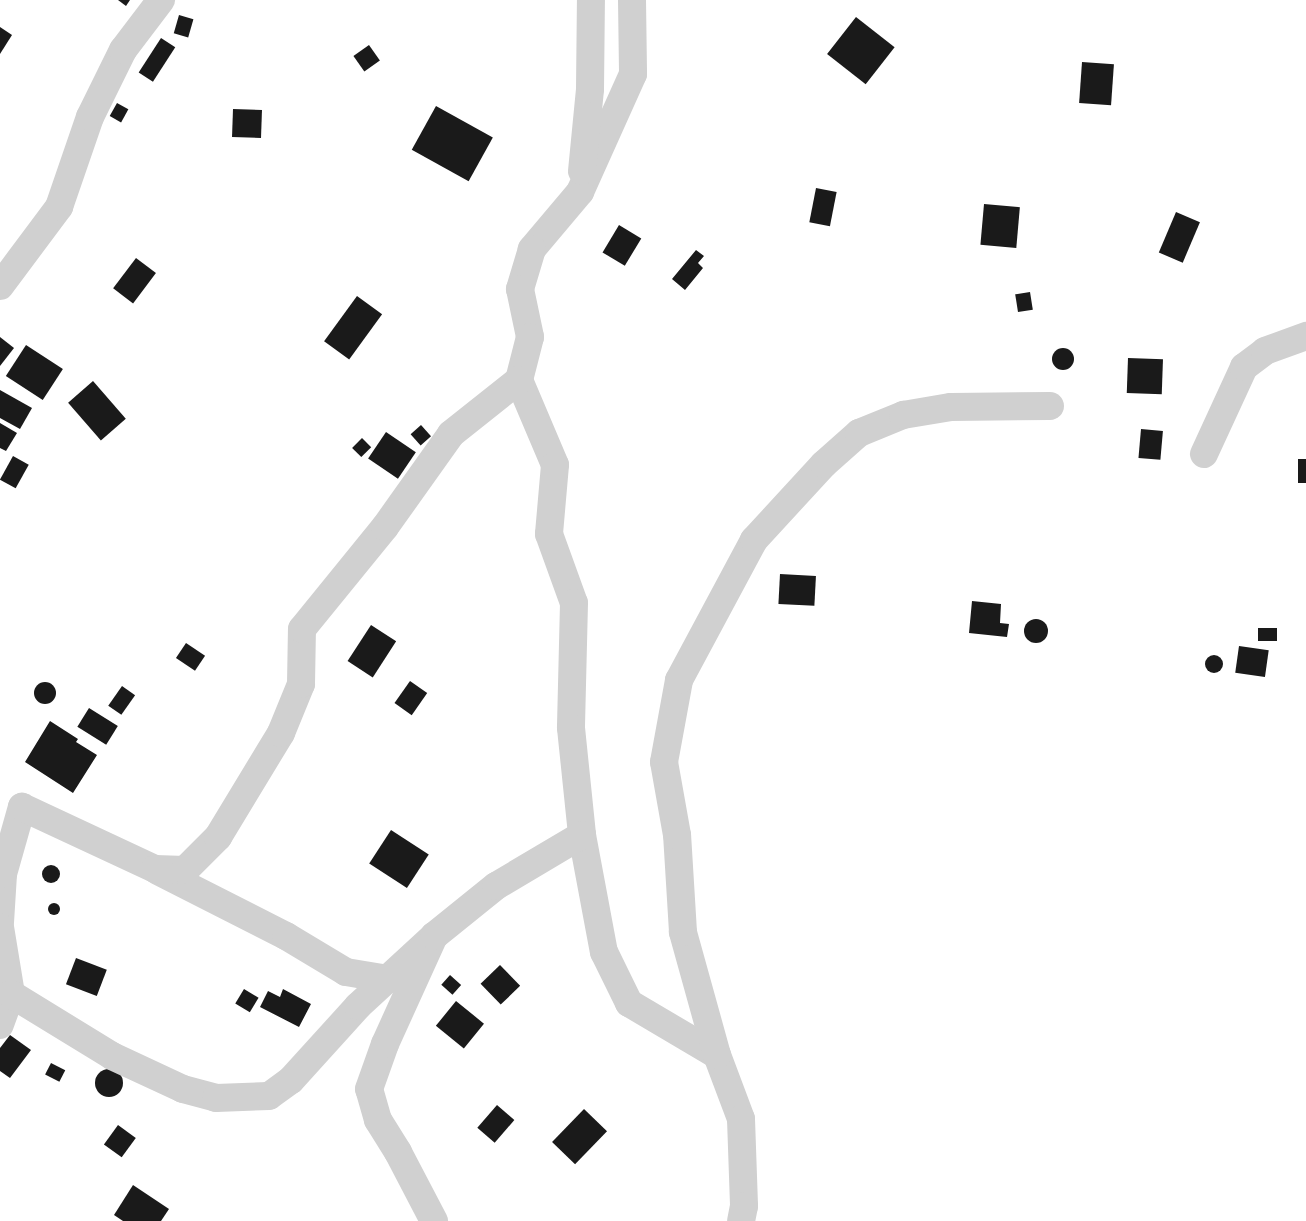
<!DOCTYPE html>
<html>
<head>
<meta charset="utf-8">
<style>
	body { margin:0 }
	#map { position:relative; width:1306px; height:1221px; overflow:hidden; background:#fff; font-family:Rubik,sans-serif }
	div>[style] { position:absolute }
	.building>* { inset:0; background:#1a1a1a; transform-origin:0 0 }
	.round { border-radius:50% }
	.minor>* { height:28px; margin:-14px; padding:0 14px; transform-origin:14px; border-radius:14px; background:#d0d0d0 }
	span { translate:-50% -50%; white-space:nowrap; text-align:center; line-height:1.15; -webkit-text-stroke:5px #fff; paint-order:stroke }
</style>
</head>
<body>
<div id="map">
	<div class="building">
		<i style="clip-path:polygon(118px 0,130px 0,126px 6px)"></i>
		<i style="left:179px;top:15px;width:15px;height:19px;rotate:16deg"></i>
		<i style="left:856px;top:17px;width:49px;height:47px;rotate:38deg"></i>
		<i style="clip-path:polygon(0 27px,12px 35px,0 54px)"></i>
		<i style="left:161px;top:38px;width:17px;height:41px;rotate:33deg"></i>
		<i style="left:369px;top:45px;width:19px;height:19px;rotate:55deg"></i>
		<i style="left:1082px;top:62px;width:32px;height:41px;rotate:4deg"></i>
		<i style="left:117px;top:103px;width:13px;height:15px;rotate:29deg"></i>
		<i style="left:436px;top:106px;width:65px;height:50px;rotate:29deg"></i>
		<i style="left:233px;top:109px;width:29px;height:28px;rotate:2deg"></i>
		<i style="left:816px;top:188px;width:21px;height:35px;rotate:11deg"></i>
		<i style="left:984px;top:204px;width:36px;height:41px;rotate:5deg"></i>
		<i style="left:1176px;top:212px;width:26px;height:44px;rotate:23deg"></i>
		<i style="left:619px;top:225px;width:26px;height:32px;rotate:31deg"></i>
		<i style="clip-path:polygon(696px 250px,704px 256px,698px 263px,703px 268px,685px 290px,672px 279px)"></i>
		<i style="left:136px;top:258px;width:25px;height:38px;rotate:37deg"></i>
		<i style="left:1030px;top:292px;width:18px;height:15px;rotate:81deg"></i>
		<i style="left:357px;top:296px;width:31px;height:56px;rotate:36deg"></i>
		<i style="clip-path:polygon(0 337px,14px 348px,0 366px)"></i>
		<i style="left:26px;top:345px;width:44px;height:37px;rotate:33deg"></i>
		<i class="round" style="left:1052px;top:348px;width:22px;height:22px"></i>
		<i style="left:1128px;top:358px;width:35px;height:35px;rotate:2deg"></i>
		<i style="left:93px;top:381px;width:50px;height:33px;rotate:49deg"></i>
		<i style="clip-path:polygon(0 390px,32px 408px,20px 429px,0 418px)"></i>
		<i style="clip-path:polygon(0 423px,17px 433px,6px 451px,0 448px)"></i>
		<i style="left:421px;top:425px;width:15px;height:14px;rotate:48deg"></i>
		<i style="left:1141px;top:429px;width:22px;height:29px;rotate:5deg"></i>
		<i style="left:386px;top:432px;width:36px;height:32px;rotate:34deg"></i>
		<i style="left:362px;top:438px;width:13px;height:14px;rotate:45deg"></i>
		<i style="left:13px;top:456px;width:18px;height:27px;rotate:29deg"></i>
		<i style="left:1298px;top:459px;width:8px;height:24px"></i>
		<i style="left:780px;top:574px;width:36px;height:30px;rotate:3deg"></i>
		<i style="clip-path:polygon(972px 601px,1001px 604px,1000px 623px,1009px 624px,1007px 637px,969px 633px)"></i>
		<i class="round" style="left:1024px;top:619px;width:24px;height:24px"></i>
		<i style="left:371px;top:625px;width:30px;height:43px;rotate:33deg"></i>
		<i style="left:1258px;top:628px;width:19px;height:13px"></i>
		<i style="left:186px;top:643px;width:23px;height:18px;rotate:34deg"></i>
		<i style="left:1239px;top:646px;width:30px;height:27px;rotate:8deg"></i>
		<i class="round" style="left:1205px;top:655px;width:18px;height:18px"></i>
		<i style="left:410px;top:681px;width:21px;height:27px;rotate:35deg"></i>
		<i class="round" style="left:34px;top:682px;width:22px;height:22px"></i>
		<i style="left:122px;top:686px;width:16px;height:24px;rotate:35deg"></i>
		<i style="left:89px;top:708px;width:34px;height:22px;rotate:32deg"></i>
		<i style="clip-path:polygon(50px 721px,78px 739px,76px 742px,97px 755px,73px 793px,25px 762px)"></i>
		<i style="left:391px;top:830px;width:45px;height:40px;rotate:33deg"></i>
		<i class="round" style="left:42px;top:865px;width:18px;height:18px"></i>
		<i class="round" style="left:48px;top:903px;width:12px;height:12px"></i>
		<i style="left:76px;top:958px;width:33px;height:28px;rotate:21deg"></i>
		<i style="left:500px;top:965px;width:29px;height:27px;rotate:46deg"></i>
		<i style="left:450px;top:975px;width:15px;height:13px;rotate:42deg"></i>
		<i style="left:244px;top:989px;width:17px;height:17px;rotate:31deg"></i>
		<i style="clip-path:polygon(283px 989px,311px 1004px,299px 1027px,260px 1007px,268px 991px,280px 997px)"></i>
		<i style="left:456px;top:1001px;width:36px;height:32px;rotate:39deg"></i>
		<i style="clip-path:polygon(10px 1035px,31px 1050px,10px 1078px,0 1071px,0 1048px)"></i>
		<i style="left:51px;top:1063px;width:16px;height:13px;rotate:27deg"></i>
		<i class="round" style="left:95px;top:1069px;width:28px;height:28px"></i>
		<i style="left:497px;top:1105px;width:23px;height:30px;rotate:41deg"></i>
		<i style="left:584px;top:1109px;width:32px;height:46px;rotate:44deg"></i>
		<i style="left:118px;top:1125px;width:22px;height:24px;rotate:36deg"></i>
		<i style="clip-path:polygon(133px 1185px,169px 1209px,161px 1221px,123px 1221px,114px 1215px)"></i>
	</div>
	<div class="minor">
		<i style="left:632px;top:0;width:74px;rotate:89.2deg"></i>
		<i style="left:633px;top:74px;width:129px;rotate:114.2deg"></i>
		<i style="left:580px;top:192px;width:75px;rotate:130.1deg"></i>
		<i style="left:532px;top:249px;width:42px;rotate:106.7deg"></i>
		<i style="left:520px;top:289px;width:49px;rotate:78.2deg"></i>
		<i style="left:530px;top:337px;width:44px;rotate:104.3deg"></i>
		<i style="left:519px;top:380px;width:92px;rotate:67deg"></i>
		<i style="left:555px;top:465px;width:69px;rotate:95deg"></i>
		<i style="left:549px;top:534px;width:73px;rotate:70.1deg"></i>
		<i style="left:574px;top:603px;width:125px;rotate:91.4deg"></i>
		<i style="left:571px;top:728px;width:108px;rotate:84.1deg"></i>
		<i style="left:582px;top:835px;width:119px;rotate:79.4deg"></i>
		<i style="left:604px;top:952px;width:57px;rotate:63.9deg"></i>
		<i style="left:629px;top:1003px;width:102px;rotate:30.6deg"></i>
		<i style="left:717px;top:1055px;width:68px;rotate:69.4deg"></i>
		<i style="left:741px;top:1119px;width:87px;rotate:88deg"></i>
		<i style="left:744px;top:1206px;width:15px;rotate:101deg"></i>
		<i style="left:582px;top:171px;width:82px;rotate:-84.4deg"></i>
		<i style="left:590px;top:89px;width:89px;rotate:-89.4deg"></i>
		<i style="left:0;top:286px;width:99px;rotate:-53.2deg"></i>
		<i style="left:59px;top:207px;width:95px;rotate:-71deg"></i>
		<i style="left:90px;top:117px;width:75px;rotate:-63.8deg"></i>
		<i style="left:123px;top:50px;width:63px;rotate:-52.8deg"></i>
		<i style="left:1204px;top:454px;width:96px;rotate:-65.3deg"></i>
		<i style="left:1244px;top:367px;width:26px;rotate:-37deg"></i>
		<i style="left:1265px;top:351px;width:44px;rotate:-20.1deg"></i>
		<i style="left:158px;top:871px;width:144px;rotate:26.9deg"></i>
		<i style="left:286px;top:936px;width:70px;rotate:31deg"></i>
		<i style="left:346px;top:972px;width:43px;rotate:9.5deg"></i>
		<i style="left:0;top:922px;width:48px;rotate:-86.4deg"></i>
		<i style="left:3px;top:874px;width:70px;rotate:-74.2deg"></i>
		<i style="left:22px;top:807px;width:147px;rotate:25deg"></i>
		<i style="left:155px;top:869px;width:30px;rotate:2deg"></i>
		<i style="left:185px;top:870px;width:47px;rotate:-45deg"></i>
		<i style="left:218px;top:837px;width:122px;rotate:-58.8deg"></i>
		<i style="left:281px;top:733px;width:53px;rotate:-67.8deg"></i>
		<i style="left:301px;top:684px;width:55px;rotate:-89deg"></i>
		<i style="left:302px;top:629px;width:132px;rotate:-50.9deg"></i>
		<i style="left:385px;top:527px;width:114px;rotate:-54.6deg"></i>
		<i style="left:451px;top:434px;width:87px;rotate:-38.5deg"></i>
		<i style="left:0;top:927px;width:68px;rotate:80.7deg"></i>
		<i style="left:11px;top:994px;width:33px;rotate:110deg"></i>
		<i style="left:11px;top:994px;width:119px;rotate:31.5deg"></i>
		<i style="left:112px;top:1056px;width:78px;rotate:24.9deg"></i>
		<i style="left:183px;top:1089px;width:34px;rotate:15deg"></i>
		<i style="left:216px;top:1098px;width:53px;rotate:-2.2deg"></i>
		<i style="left:269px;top:1096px;width:27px;rotate:-36deg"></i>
		<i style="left:291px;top:1080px;width:100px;rotate:-47.8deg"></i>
		<i style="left:358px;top:1006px;width:103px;rotate:-42.6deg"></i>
		<i style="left:717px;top:1055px;width:128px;rotate:-105.5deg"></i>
		<i style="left:683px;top:932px;width:97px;rotate:-93.5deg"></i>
		<i style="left:677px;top:835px;width:74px;rotate:-100.1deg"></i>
		<i style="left:664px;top:762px;width:83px;rotate:-79.6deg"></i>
		<i style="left:679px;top:680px;width:159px;rotate:-61.8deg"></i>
		<i style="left:754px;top:540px;width:103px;rotate:-47.4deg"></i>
		<i style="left:824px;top:464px;width:47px;rotate:-41.5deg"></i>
		<i style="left:859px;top:433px;width:48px;rotate:-22.2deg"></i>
		<i style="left:903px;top:415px;width:49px;rotate:-9.5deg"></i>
		<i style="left:951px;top:407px;width:99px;rotate:-0.6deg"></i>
		<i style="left:434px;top:1221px;width:78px;rotate:-117.6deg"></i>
		<i style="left:398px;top:1152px;width:38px;rotate:-122deg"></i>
		<i style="left:378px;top:1120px;width:32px;rotate:-106deg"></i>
		<i style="left:369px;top:1089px;width:48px;rotate:-70.4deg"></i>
		<i style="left:385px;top:1044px;width:119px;rotate:-65.6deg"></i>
		<i style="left:434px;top:936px;width:80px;rotate:-38.9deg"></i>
		<i style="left:496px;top:886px;width:100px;rotate:-30.7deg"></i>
	</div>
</div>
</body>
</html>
